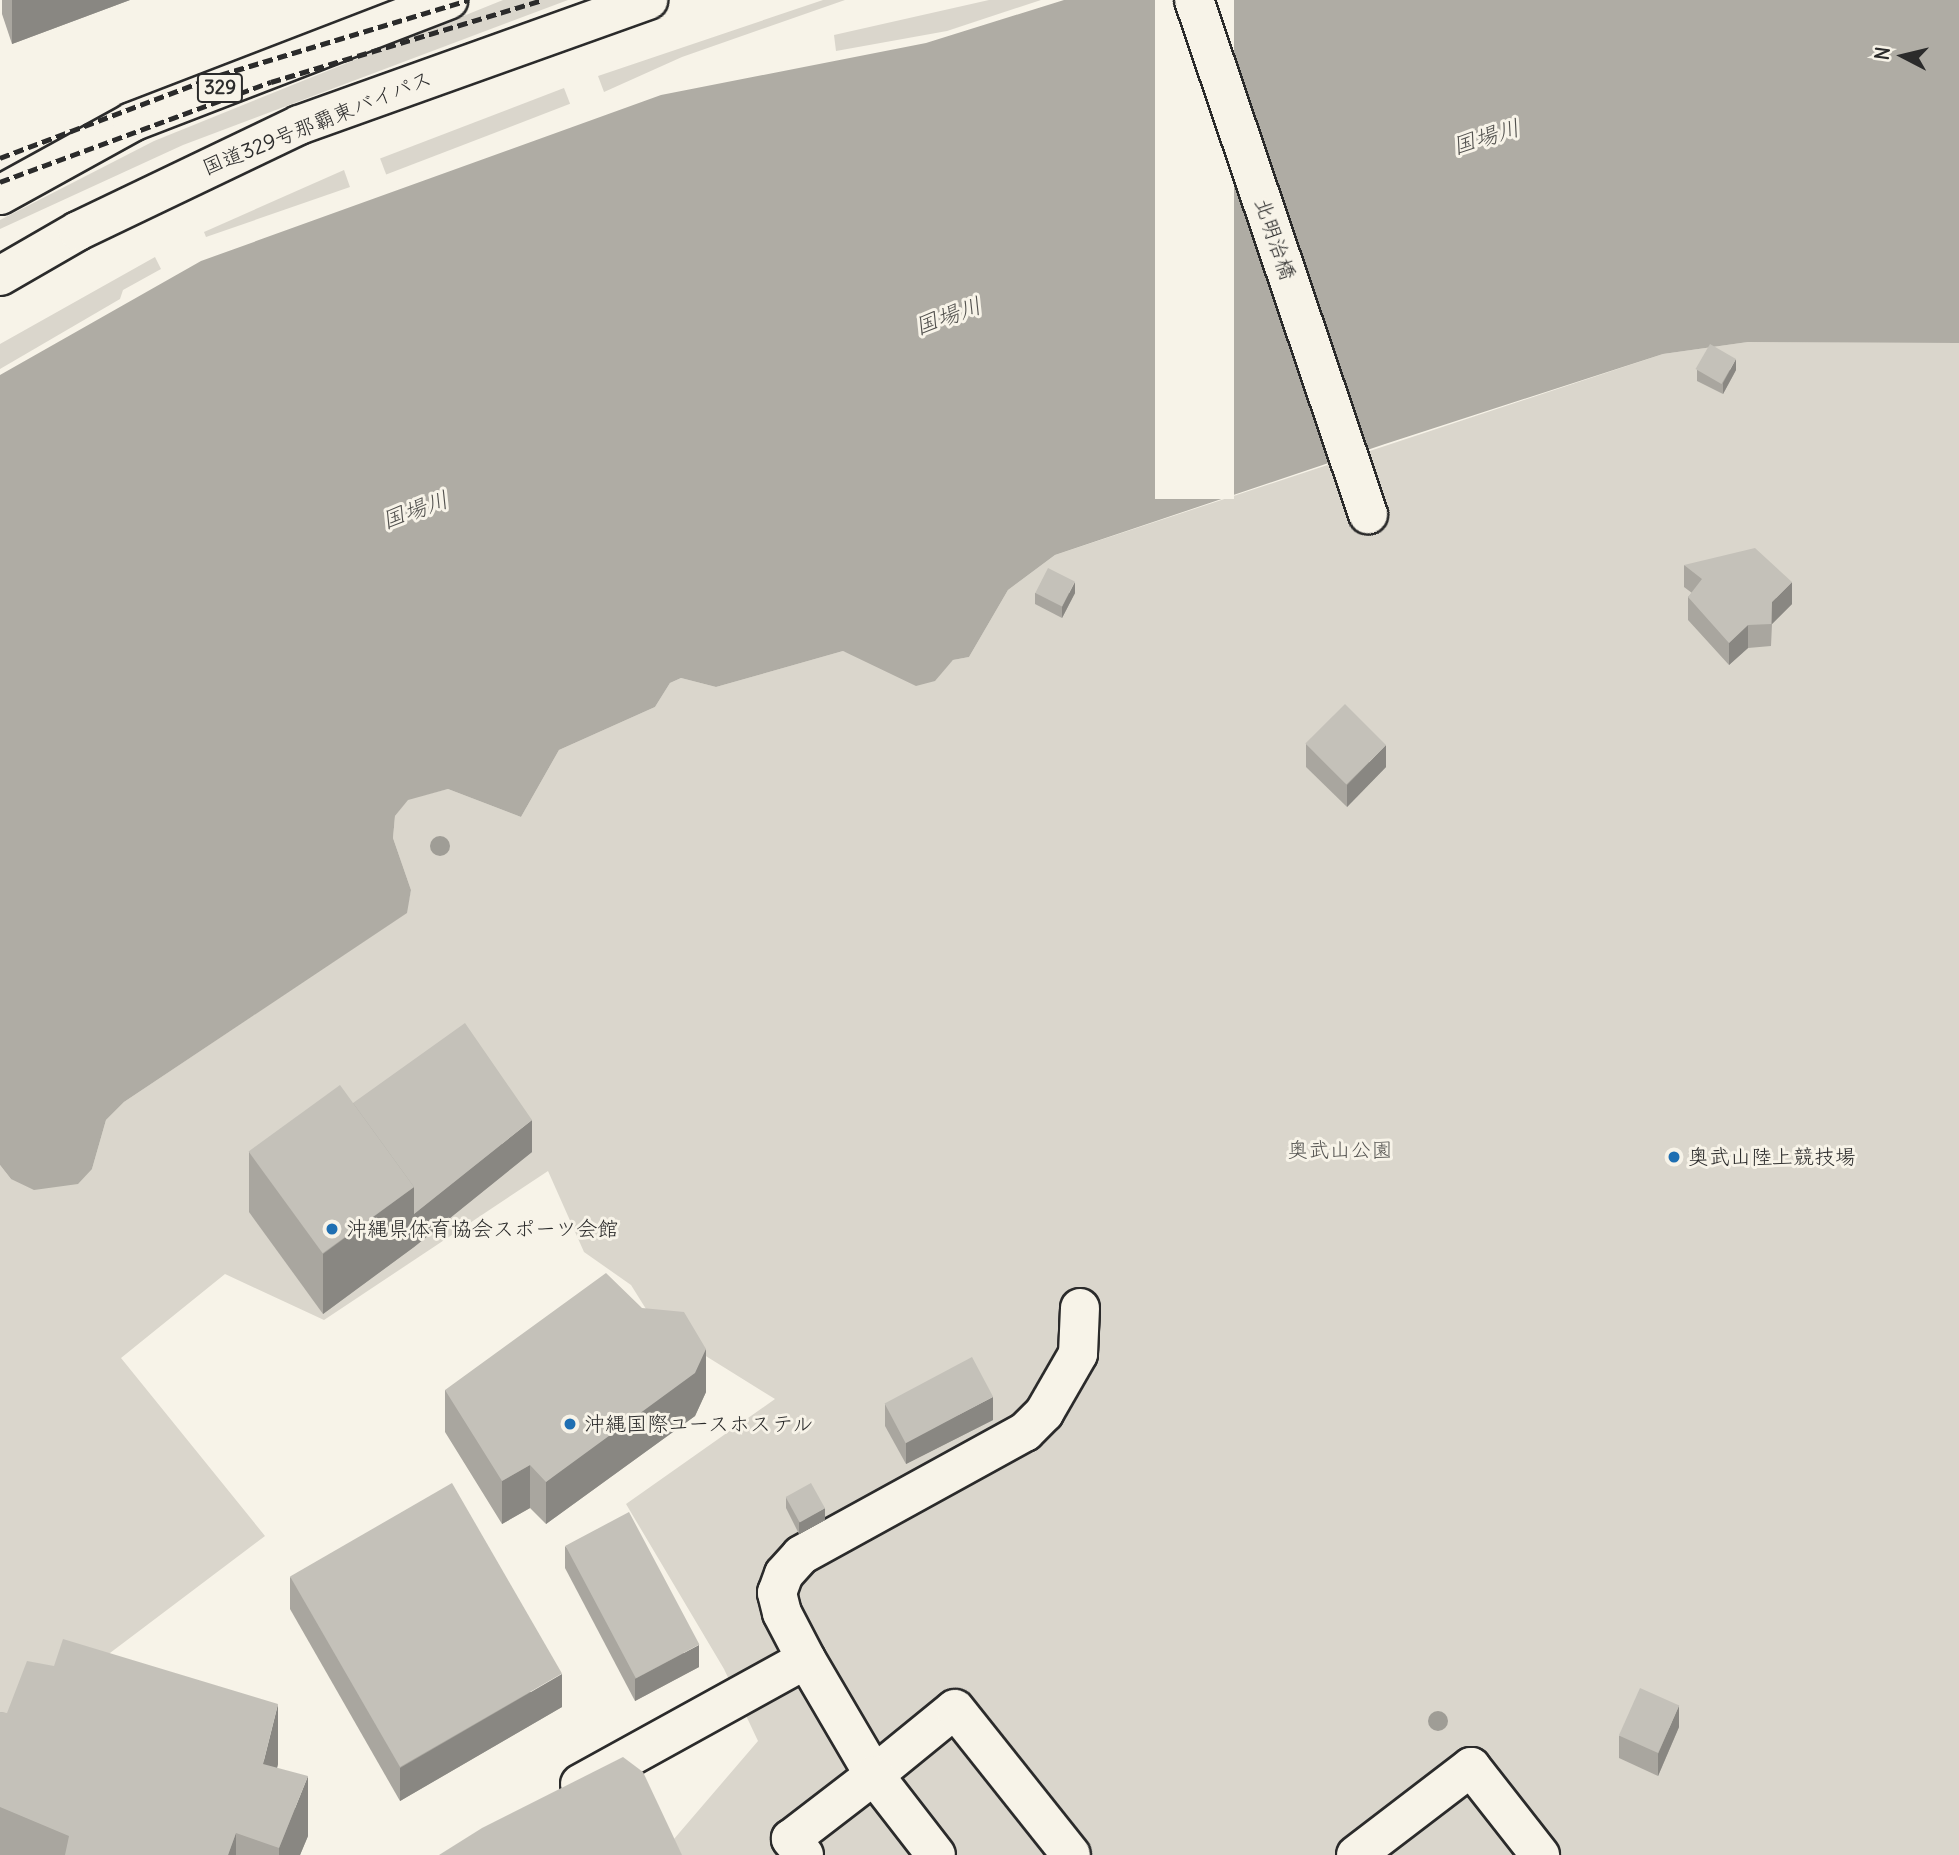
<!DOCTYPE html>
<html>
<head>
<meta charset="utf-8">
<style>
	body { margin:0 }
	#map { position:relative; width:1959px; height:1855px; overflow:hidden; background:#f7f3e8; font-family:Delius,"Klee One",sans-serif }
	div>[style] { position:absolute }
	.green>* { inset:0; background:#dad6cc; transform-origin:0 0 }
	.water>* { inset:0; background:#afaca4 }
	.pier>* { inset:0; background:#f7f3e8; transform-origin:0 0 }
	.roads { filter:drop-shadow(2px 0 #2b2b2b) drop-shadow(-2px 0 #2b2b2b) drop-shadow(0 2px #2b2b2b) drop-shadow(0 -2px #2b2b2b) }
	.minor>* { height:38px; margin:-19px; padding:0 19px; transform-origin:19px; border-radius:19px; background:#f7f3e8 }
	.highway>* { height:38px; margin:-19px; padding:0 19px; transform-origin:19px; border-radius:19px; background:#f7f3e8 }
	.rail>* { height:5px; margin-top:-2.5px; transform-origin:0; background:repeating-linear-gradient(90deg,#2b2b2b 0 10px,transparent 0 15px) }
	.trees>* { width:20px; height:20px; margin:-10px; border-radius:50%; background:#9f9d96 }
	.wall>* { inset:0; background:#a9a69f }
	.shaded-wall>* { inset:0; background:#898782 }
	.building>* { inset:0; background:#c4c1b9; transform-origin:0 0 }
	.dots>* { width:19px; height:19px; translate:-50% -50%; box-sizing:border-box; border:4px solid #f7f3e8; border-radius:50% }
	span { translate:-50% -50%; white-space:nowrap; text-align:center; line-height:1.15; -webkit-text-stroke:6px #f7f3e8; paint-order:stroke }
	.shield-label span { padding:2px 5px; background:#f7f3e8; border:2px solid; border-radius:5px; -webkit-text-stroke-width:0 }
	.shield-label { font-size:19px; color:#2b2b2b; font-weight:700 }
	.street-label { font-size:21px; color:#2b2b2b }
	.park-label { font-size:21px; color:#575653 }
	.poi-label { font-size:21px; color:#2b2b2b }
	.left { translate:0 -50%; text-align:left }
	.water-label { font-size:23px; color:#53524f; font-style:italic }
	.north { position:absolute; left:1868px; top:21px; width:70px; height:70px; -webkit-text-stroke:5px #f7f3e8; paint-order:stroke; rotate:277deg; font-size:19px; font-weight:700; line-height:28px; text-align:center; color:#2b2b2b }
	.north::after { content:''; display:block; margin:auto; width:24px; height:32px; background:#2b2b2b; clip-path:polygon(50% 0,100% 100%,50% 72%,0 100%) }
</style>
</head>
<body>
<div id="map">
	<div class="green">
		<i style="clip-path:polygon(503px 0,568px 0,183px 145px,0 229px,0 220px,154px 141px)"></i>
		<i style="clip-path:polygon(823px 0,845px 0,682px 57px,604px 92px,598px 76px)"></i>
		<i style="clip-path:polygon(989px 0,1041px 0,947px 31px,836px 51px,834px 35px)"></i>
		<i style="left:564px;top:88px;width:17px;height:197px;rotate:69deg"></i>
		<i style="clip-path:polygon(344px 170px,350px 187px,206px 237px,204px 232px)"></i>
		<i style="clip-path:polygon(155px 257px,161px 269px,123px 290px,120px 299px,0 369px,0 344px)"></i>
		<i style="clip-path:polygon(1748px 342px,1959px 343px,1959px 1855px,679px 1855px,674px 1839px,758px 1741px,724px 1669px,626px 1504px,775px 1399px,656px 1325px,631px 1285px,584px 1252px,548px 1171px,324px 1320px,225px 1274px,121px 1358px,265px 1536px,0 1736px,0 1165px,11px 1179px,92px 1169px,106px 1120px,124px 1102px,406px 913px,411px 890px,393px 838px,395px 816px,408px 799px,448px 789px,521px 817px,559px 750px,655px 707px,670px 683px,681px 678px,716px 687px,843px 651px,934px 681px,953px 660px,969px 657px,1008px 590px,1055px 555px,1663px 354px)"></i>
	</div>
	<div class="water">
		<i style="clip-path:polygon(1064px 0,1959px 0,1959px 343px,1748px 342px,1663px 354px,1385px 444px,1055px 555px,1008px 590px,969px 657px,953px 660px,935px 681px,916px 686px,843px 651px,716px 687px,681px 678px,670px 683px,655px 707px,559px 750px,521px 817px,448px 789px,408px 800px,395px 816px,393px 838px,411px 890px,407px 913px,124px 1102px,106px 1120px,92px 1169px,78px 1184px,34px 1190px,11px 1179px,0 1165px,0 375px,201px 261px,661px 95px,926px 43px)"></i>
	</div>
	<div class="pier">
		<i style="left:1155px;top:0;width:79px;height:499px"></i>
	</div>
	<div class="roads">
		<div class="minor">
			<i style="left:1194px;top:0;width:543px;rotate:71.3deg"></i>
			<i style="left:806px;top:1659px;width:134px;rotate:59.6deg"></i>
			<i style="left:874px;top:1775px;width:104px;rotate:-39.2deg"></i>
			<i style="left:955px;top:1709px;width:186px;rotate:51.5deg"></i>
			<i style="left:580px;top:1784px;width:258px;rotate:-28.9deg"></i>
			<i style="left:806px;top:1659px;width:52px;rotate:-117.6deg"></i>
			<i style="left:782px;top:1613px;width:21px;rotate:-104deg"></i>
			<i style="left:777px;top:1593px;width:20px;rotate:-70deg"></i>
			<i style="left:784px;top:1574px;width:25px;rotate:-48deg"></i>
			<i style="left:801px;top:1555px;width:256px;rotate:-28.8deg"></i>
			<i style="left:1025px;top:1432px;width:27px;rotate:-45deg"></i>
			<i style="left:1044px;top:1413px;width:68px;rotate:-60deg"></i>
			<i style="left:1078px;top:1354px;width:46px;rotate:-87.5deg"></i>
			<i style="left:804px;top:1855px;width:21px;rotate:-129deg"></i>
			<i style="left:791px;top:1839px;width:105px;rotate:-37.6deg"></i>
			<i style="left:874px;top:1775px;width:101px;rotate:52.2deg"></i>
			<i style="left:1356px;top:1855px;width:145px;rotate:-37.4deg"></i>
			<i style="left:1471px;top:1767px;width:112px;rotate:51.9deg"></i>
		</div>
		<div class="highway">
			<i style="left:0;top:195px;width:151px;rotate:-28.9deg"></i>
			<i style="left:132px;top:122px;width:339px;rotate:-21.1deg"></i>
			<i style="left:0;top:276px;width:90px;rotate:-30deg"></i>
			<i style="left:78px;top:231px;width:245px;rotate:-25.6deg"></i>
			<i style="left:299px;top:125px;width:371px;rotate:-19.7deg"></i>
		</div>
	</div>
	<div class="rail">
		<i style="left:0;top:158px;width:235px;rotate:-20.7deg"></i>
		<i style="left:220px;top:75px;width:259px;rotate:-16.8deg"></i>
		<i style="left:0;top:182px;width:289px;rotate:-20.3deg"></i>
		<i style="left:271px;top:82px;width:284px;rotate:-16.8deg"></i>
	</div>
	<div class="trees">
		<i style="left:440px;top:846px"></i>
		<i style="left:1438px;top:1721px"></i>
	</div>
	<div class="wall">
		<i style="clip-path:polygon(2px 0,130px 0,12px 44px,2px 14px)"></i>
		<i style="clip-path:polygon(1697px 370px,1736px 370px,1723px 394px,1697px 381px)"></i>
		<i style="clip-path:polygon(1684px 565px,1792px 604px,1772px 624px,1771px 646px,1748px 648px,1729px 665px,1688px 620px,1688px 597px,1692px 593px,1684px 587px)"></i>
		<i style="clip-path:polygon(1035px 593px,1075px 593px,1062px 618px,1035px 604px)"></i>
		<i style="clip-path:polygon(1306px 744px,1386px 767px,1347px 807px,1306px 767px)"></i>
		<i style="clip-path:polygon(353px 1103px,532px 1152px,414px 1247px,323px 1314px,249px 1212px,249px 1152px)"></i>
		<i style="clip-path:polygon(445px 1390px,706px 1392px,695px 1416px,546px 1524px,530px 1508px,502px 1524px,445px 1432px)"></i>
		<i style="clip-path:polygon(885px 1404px,993px 1420px,906px 1464px,885px 1426px)"></i>
		<i style="clip-path:polygon(786px 1497px,825px 1520px,799px 1534px,786px 1508px)"></i>
		<i style="clip-path:polygon(565px 1546px,699px 1667px,635px 1701px,565px 1568px)"></i>
		<i style="clip-path:polygon(290px 1577px,562px 1707px,400px 1801px,290px 1609px)"></i>
		<i style="clip-path:polygon(0 1712px,278px 1764px,277px 1768px,308px 1836px,300px 1855px,0 1855px)"></i>
		<i style="clip-path:polygon(1679px 1727px,1658px 1776px,1619px 1758px,1619px 1736px)"></i>
	</div>
	<div class="shaded-wall">
		<i style="clip-path:polygon(12px 0,130px 0,12px 44px)"></i>
		<i style="clip-path:polygon(1736px 359px,1736px 370px,1723px 394px,1723px 383px)"></i>
		<i style="clip-path:polygon(1075px 582px,1075px 593px,1062px 618px,1062px 607px)"></i>
		<i style="clip-path:polygon(1792px 582px,1792px 604px,1772px 624px,1772px 602px)"></i>
		<i style="clip-path:polygon(1748px 625px,1748px 648px,1729px 665px,1729px 643px)"></i>
		<i style="clip-path:polygon(1386px 745px,1386px 767px,1347px 807px,1347px 785px)"></i>
		<i style="clip-path:polygon(532px 1120px,532px 1152px,414px 1247px,414px 1214px)"></i>
		<i style="clip-path:polygon(414px 1187px,414px 1247px,323px 1314px,323px 1254px)"></i>
		<i style="clip-path:polygon(706px 1349px,706px 1392px,695px 1416px,546px 1524px,546px 1482px)"></i>
		<i style="clip-path:polygon(993px 1397px,993px 1420px,906px 1464px,906px 1442px)"></i>
		<i style="clip-path:polygon(530px 1465px,530px 1508px,502px 1524px,502px 1481px)"></i>
		<i style="clip-path:polygon(825px 1508px,825px 1520px,799px 1534px,799px 1522px)"></i>
		<i style="clip-path:polygon(699px 1645px,699px 1667px,635px 1701px,635px 1679px)"></i>
		<i style="clip-path:polygon(562px 1674px,562px 1707px,400px 1801px,400px 1768px)"></i>
		<i style="clip-path:polygon(278px 1704px,278px 1764px,263px 1824px,263px 1764px)"></i>
		<i style="clip-path:polygon(1679px 1705px,1679px 1727px,1658px 1776px,1658px 1754px)"></i>
		<i style="clip-path:polygon(308px 1776px,308px 1836px,300px 1855px,279px 1855px,279px 1848px)"></i>
		<i style="clip-path:polygon(236px 1833px,236px 1855px,228px 1855px)"></i>
	</div>
	<div class="building">
		<i style="left:1710px;top:344px;width:30px;height:29px;rotate:30deg"></i>
		<i style="clip-path:polygon(1755px 548px,1792px 582px,1772px 602px,1771px 624px,1748px 625px,1729px 643px,1688px 597px,1702px 579px,1684px 565px)"></i>
		<i style="left:1048px;top:568px;width:30px;height:28px;rotate:27deg"></i>
		<i style="left:1345px;top:704px;width:58px;height:56px;rotate:45deg"></i>
		<i style="clip-path:polygon(465px 1023px,532px 1120px,414px 1214px,414px 1187px,353px 1103px)"></i>
		<i style="left:340px;top:1085px;width:126px;height:113px;rotate:54deg"></i>
		<i style="clip-path:polygon(606px 1273px,642px 1308px,684px 1312px,706px 1349px,695px 1373px,546px 1482px,530px 1465px,502px 1481px,445px 1390px)"></i>
		<i style="left:972px;top:1357px;width:45px;height:99px;rotate:62deg"></i>
		<i style="left:452px;top:1483px;width:220px;height:187px;rotate:60deg"></i>
		<i style="left:811px;top:1483px;width:29px;height:29px;rotate:61deg"></i>
		<i style="left:629px;top:1512px;width:150px;height:72px;rotate:62deg"></i>
		<i style="clip-path:polygon(63px 1639px,278px 1704px,263px 1764px,308px 1776px,279px 1848px,236px 1833px,228px 1855px,65px 1855px,69px 1836px,0 1807px,0 1712px,7px 1713px,27px 1661px,54px 1666px)"></i>
		<i style="left:1640px;top:1688px;width:43px;height:52px;rotate:24deg"></i>
		<i style="clip-path:polygon(623px 1757px,643px 1772px,682px 1855px,439px 1855px,482px 1828px)"></i>
	</div>
	<div class="dots">
		<i style="left:1674px;top:1157px;background:#1f6fb2"></i>
		<i style="left:332px;top:1229px;background:#1f6fb2"></i>
		<i style="left:570px;top:1424px;background:#1f6fb2"></i>
	</div>
	<div class="shield-label">
		<span style="left:220px;top:88px">329</span>
	</div>
	<div class="street-label">
		<span style="left:317px;top:123px;rotate:-22deg">国道329号那覇東バイパス</span>
		<span style="left:1275px;top:239px;rotate:71deg">北明治橋</span>
	</div>
	<div class="park-label">
		<span style="left:1340px;top:1150px">奥武山公園</span>
	</div>
	<div class="poi-label">
		<span class="left" style="left:1688px;top:1157px">奥武山陸上競技場</span>
		<span class="left" style="left:346px;top:1229px">沖縄県体育協会スポーツ会館</span>
		<span class="left" style="left:584px;top:1424px">沖縄国際ユースホステル</span>
	</div>
	<div class="water-label">
		<span style="left:1486px;top:137px;rotate:-17deg">国場川</span>
		<span style="left:948px;top:316px;rotate:-20deg">国場川</span>
		<span style="left:415px;top:510px;rotate:-20deg">国場川</span>
	</div>
	<div class="north">N</div>
</div>
</body>
</html>
